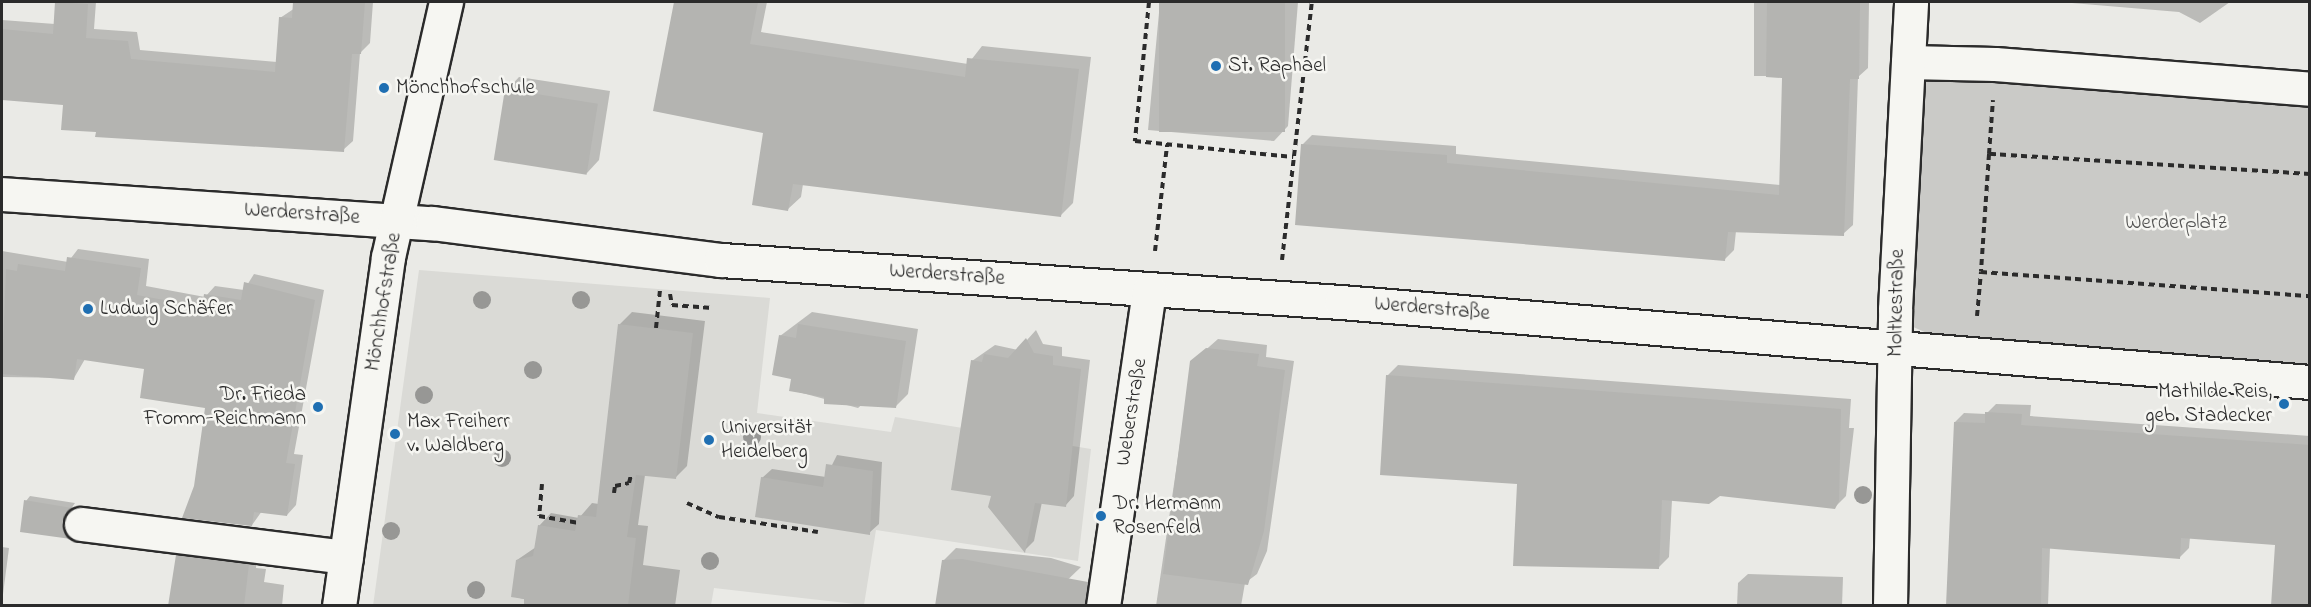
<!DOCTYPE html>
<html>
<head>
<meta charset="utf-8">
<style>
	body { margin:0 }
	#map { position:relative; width:2311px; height:607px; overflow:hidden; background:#eaeae6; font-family:"Indie Flower",sans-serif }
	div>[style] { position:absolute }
	.built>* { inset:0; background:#dadad6 }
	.green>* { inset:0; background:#cacac7 }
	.shadow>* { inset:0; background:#0003 }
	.building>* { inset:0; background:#b4b4b1; transform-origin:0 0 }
	.path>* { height:4px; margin-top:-2px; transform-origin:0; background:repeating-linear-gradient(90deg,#2b2b2b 0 6px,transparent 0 10.5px) }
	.roads { filter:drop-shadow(2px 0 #2b2b2b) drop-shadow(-2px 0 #2b2b2b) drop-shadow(0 2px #2b2b2b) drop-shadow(0 -2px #2b2b2b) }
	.minor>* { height:33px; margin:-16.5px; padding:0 16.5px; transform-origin:16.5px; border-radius:16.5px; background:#f6f6f2 }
	.trees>* { width:18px; height:18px; margin:-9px; border-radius:50%; background:#979795 }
	.dots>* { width:16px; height:16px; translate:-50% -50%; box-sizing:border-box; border:3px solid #f6f6f2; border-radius:50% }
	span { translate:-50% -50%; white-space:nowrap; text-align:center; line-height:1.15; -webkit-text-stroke:5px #f6f6f2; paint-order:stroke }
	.poi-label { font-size:21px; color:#2b2b2b }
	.left { translate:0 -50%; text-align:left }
	.right { translate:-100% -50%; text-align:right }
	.street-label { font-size:21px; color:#2b2b2b }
	.park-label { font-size:21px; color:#535352 }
	.frame { position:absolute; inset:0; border:3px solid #2b2b2b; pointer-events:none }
</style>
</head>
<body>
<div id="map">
	<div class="built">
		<i style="clip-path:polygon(419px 270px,770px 298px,757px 413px,891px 432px,895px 417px,1091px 449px,1078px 561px,876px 530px,864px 605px,714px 588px,711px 605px,373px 606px)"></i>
	</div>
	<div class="green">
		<i style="clip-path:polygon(1955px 74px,2309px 100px,2309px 366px,1936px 337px,1911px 326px,1922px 81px)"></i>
	</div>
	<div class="shadow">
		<i style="clip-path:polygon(56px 2px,96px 2px,94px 29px,137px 32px,140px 50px,277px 62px,280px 18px,295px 8px,295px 2px,373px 2px,370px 43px,360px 53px,353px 141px,343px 150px,97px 131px,65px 104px,2px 99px,2px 20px,55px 24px)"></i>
		<i style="clip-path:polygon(676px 2px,767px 2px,761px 32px,968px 64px,982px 46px,1091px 57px,1073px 203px,1061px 215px,803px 184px,801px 197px,788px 209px,765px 132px,655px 110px)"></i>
		<i style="clip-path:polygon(1160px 2px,1298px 2px,1288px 126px,1274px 141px,1148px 130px)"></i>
		<i style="clip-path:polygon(1754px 2px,1869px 2px,1868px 68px,1858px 77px,1853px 225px,1843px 234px,1736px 231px,1734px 250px,1724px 260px,1302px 145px,1312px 135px,1456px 146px,1456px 154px,1780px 185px,1784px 76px,1754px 76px)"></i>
		<i style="clip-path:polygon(2060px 2px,2230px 2px,2200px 23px,2179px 12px)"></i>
		<i style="clip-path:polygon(519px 77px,610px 91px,599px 160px,587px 173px,507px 90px)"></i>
		<i style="clip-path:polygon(78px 249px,149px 259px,146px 286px,205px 297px,215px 286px,244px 290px,254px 274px,324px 290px,294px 454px,303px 455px,296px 505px,287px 515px,262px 511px,252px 525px,196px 486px,206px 407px,146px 368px,85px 359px,74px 378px,2px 377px,2px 251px,68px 262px)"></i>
		<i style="clip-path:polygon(632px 312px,705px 321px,687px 466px,675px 478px,645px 475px,638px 525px,648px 526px,643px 565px,680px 570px,675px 606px,551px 606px,512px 596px,517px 560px,536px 547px,539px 526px,551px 513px,579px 518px,592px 503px,599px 504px,619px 325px)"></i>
		<i style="clip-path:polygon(812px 312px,918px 329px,908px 394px,895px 407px,865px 402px,858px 408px,791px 390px,793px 377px,780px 336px)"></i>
		<i style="clip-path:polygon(1036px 330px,1043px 344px,1062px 347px,1062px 356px,1090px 360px,1074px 496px,1065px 506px,1042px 502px,1034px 541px,1025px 550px,992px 495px,972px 361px,995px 345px,1018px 350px)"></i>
		<i style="clip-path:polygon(1218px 339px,1267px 345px,1266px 357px,1294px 361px,1267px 551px,1257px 574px,1245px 583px,1241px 606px,1156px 606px,1192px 362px)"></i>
		<i style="clip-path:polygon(1398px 365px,1851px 399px,1849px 428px,1854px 428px,1846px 496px,1835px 507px,1720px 494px,1672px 500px,1669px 557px,1658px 568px,1515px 564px,1519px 483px,1387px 376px)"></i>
		<i style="clip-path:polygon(1996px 404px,2031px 405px,2030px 416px,2310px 436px,2310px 606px,2277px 544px,2190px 537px,2189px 548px,2179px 558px,2050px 547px,2048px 606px,1948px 606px,1955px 422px,1964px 413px,1986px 414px)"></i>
		<i style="clip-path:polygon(837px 455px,882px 462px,879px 524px,869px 533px,762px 478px,772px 469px,826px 477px)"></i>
		<i style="clip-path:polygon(30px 496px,75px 503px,66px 516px,75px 533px,70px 538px,26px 501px)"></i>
		<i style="clip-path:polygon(187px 546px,257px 555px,256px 568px,266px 569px,264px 582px,284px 585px,282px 606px,170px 606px,177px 555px)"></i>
		<i style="clip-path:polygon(2px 547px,9px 548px,2px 602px)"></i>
		<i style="clip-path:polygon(956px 548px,1051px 558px,1081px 567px,1058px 589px,943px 561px)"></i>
		<i style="clip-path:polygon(1748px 574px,1843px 577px,1842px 606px,1737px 606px,1738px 583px)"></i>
	</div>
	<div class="building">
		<i style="clip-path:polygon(55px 2px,88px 4px,86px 38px,128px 41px,131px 59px,275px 72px,279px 17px,292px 18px,293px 2px,365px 2px,361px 54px,352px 54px,344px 152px,95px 137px,96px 132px,61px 130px,63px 105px,2px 100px,2px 29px,53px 34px)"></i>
		<i style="clip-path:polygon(674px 2px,758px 2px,750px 44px,965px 77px,967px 58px,1079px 69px,1061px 217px,793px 184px,788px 211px,752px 205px,763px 133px,653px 111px)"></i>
		<i style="left:1159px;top:2px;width:126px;height:130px"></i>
		<i style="clip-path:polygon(1767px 2px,1860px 2px,1859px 79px,1850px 79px,1844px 236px,1728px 232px,1725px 261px,1295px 225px,1301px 144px,1447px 155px,1447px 163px,1779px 195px,1782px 78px,1766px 77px)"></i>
		<i style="left:505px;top:89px;width:94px;height:72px;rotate:9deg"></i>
		<i style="clip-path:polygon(67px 257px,141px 268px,137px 295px,202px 307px,204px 294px,241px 300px,244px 282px,315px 300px,286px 463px,295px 464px,287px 516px,254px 512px,252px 526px,182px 518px,194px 486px,205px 408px,140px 398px,144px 369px,77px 359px,74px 380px,2px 374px,6px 269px,17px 271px,18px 264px,65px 271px)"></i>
		<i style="clip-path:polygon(618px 324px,693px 333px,676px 479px,636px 475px,627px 537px,636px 538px,628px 606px,524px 606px,524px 599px,511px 597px,516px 560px,533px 556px,538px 525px,575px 531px,578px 515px,596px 517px)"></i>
		<i style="clip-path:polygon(798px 324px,906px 341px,896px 408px,824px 404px,824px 397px,789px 391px,791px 379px,772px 375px,779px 335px,796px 338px)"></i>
		<i style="clip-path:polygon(1026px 338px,1034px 353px,1053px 356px,1053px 365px,1081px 369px,1066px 507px,1035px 503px,1025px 553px,988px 507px,991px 496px,951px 490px,971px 360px,982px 362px,984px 354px,1008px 358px)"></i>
		<i style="clip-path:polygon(1206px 348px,1259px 354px,1257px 366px,1285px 370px,1264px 531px,1248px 585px,1163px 574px,1190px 361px)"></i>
		<i style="clip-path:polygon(1386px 375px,1841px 409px,1839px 501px,1835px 509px,1720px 496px,1709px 504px,1662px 500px,1659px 569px,1513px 566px,1517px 484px,1380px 475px)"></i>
		<i style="clip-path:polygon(1985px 412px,2022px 414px,2021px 425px,2310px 445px,2310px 606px,2271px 606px,2275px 545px,2181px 538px,2180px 559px,2042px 548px,2041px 606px,1946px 606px,1954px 422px,1985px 423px)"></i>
		<i style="clip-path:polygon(826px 464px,873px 471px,870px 535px,755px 517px,761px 477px,823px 487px)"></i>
		<i style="clip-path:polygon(24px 500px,72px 508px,62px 522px,71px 539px,20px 532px)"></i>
		<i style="clip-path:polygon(176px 555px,249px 564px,244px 606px,168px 606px)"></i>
		<i style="clip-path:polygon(962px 559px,1088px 582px,1085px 606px,935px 606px,942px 560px)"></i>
	</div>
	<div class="path">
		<i style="left:1149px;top:2px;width:140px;rotate:95.8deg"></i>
		<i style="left:1135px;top:141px;width:159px;rotate:5.8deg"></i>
		<i style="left:1989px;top:154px;width:54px;rotate:-85.8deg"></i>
		<i style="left:2310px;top:174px;width:322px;rotate:-176.4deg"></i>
		<i style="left:1989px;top:154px;width:118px;rotate:93.9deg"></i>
		<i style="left:1981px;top:272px;width:330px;rotate:4.2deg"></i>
		<i style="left:1155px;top:251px;width:107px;rotate:-83.5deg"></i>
		<i style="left:1282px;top:260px;width:260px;rotate:-83.4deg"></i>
		<i style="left:670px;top:294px;width:11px;rotate:80deg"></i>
		<i style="left:672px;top:305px;width:40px;rotate:4.3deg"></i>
		<i style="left:1977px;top:316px;width:44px;rotate:-84.8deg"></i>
		<i style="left:656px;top:328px;width:38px;rotate:-84deg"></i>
		<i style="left:542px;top:484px;width:32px;rotate:95deg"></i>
		<i style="left:539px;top:516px;width:39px;rotate:10deg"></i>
		<i style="left:614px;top:493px;width:7px;rotate:-82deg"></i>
		<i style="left:615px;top:486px;width:14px;rotate:-12deg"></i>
		<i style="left:629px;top:483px;width:8px;rotate:-76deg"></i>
		<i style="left:687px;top:503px;width:35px;rotate:24deg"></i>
		<i style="left:719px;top:517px;width:100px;rotate:8.6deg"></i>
	</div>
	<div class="roads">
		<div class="minor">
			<i style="left:1908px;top:62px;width:87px;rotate:1.3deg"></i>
			<i style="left:1995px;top:64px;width:316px;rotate:4.5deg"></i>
			<i style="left:2px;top:194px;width:431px;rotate:3.9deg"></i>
			<i style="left:432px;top:223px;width:291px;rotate:7.3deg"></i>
			<i style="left:721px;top:260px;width:621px;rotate:3.88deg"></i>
			<i style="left:1341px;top:302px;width:972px;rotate:4.72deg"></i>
			<i style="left:81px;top:524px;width:267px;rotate:7.1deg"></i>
			<i style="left:339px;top:606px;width:352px;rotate:-82deg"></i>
			<i style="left:388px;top:257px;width:262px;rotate:-77.2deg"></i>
			<i style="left:1103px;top:606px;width:320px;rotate:-81.7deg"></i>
			<i style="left:1890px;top:606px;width:297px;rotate:-89deg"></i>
			<i style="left:1895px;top:309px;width:307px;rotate:-87deg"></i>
		</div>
	</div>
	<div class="trees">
		<i style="left:482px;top:300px"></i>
		<i style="left:581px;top:300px"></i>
		<i style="left:533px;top:370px"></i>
		<i style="left:424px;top:395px"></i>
		<i style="left:752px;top:437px"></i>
		<i style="left:502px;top:458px"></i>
		<i style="left:1863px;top:495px"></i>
		<i style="left:391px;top:531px"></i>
		<i style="left:710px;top:561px"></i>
		<i style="left:476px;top:590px"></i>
	</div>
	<div class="dots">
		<i style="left:1216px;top:66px;background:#1f6fb2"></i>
		<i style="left:384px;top:88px;background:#1f6fb2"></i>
		<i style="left:88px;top:309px;background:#1f6fb2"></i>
		<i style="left:2284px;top:404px;background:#1f6fb2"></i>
		<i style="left:318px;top:407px;background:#1f6fb2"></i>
		<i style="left:395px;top:434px;background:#1f6fb2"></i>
		<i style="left:709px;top:440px;background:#1f6fb2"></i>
		<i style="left:1101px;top:516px;background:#1f6fb2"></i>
	</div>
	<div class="poi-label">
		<span class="left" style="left:1228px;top:66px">St. Raphael</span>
		<span class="left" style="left:396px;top:88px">Mönchhofschule</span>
		<span class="left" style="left:100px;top:309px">Ludwig Schäfer</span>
		<span class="right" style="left:2272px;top:404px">Mathilde Reis,<br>geb. Stadecker</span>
		<span class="right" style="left:306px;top:407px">Dr. Frieda<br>Fromm-Reichmann</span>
		<span class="left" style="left:407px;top:434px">Max Freiherr<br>v. Waldberg</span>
		<span class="left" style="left:721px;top:440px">Universität<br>Heidelberg</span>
		<span class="left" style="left:1113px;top:516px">Dr. Hermann<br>Rosenfeld</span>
	</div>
	<div class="street-label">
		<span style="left:302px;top:214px;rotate:4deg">Werderstraße</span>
		<span style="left:947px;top:275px;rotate:4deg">Werderstraße</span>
		<span style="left:384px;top:302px;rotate:-81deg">Mönchhofstraße</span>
		<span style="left:1897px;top:303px;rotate:-89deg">Moltkestraße</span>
		<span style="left:1432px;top:309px;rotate:5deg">Werderstraße</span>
		<span style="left:1132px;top:412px;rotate:-81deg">Weberstraße</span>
	</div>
	<div class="park-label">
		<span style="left:2176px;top:223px">Werderplatz</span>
	</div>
	<div class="frame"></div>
</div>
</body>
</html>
